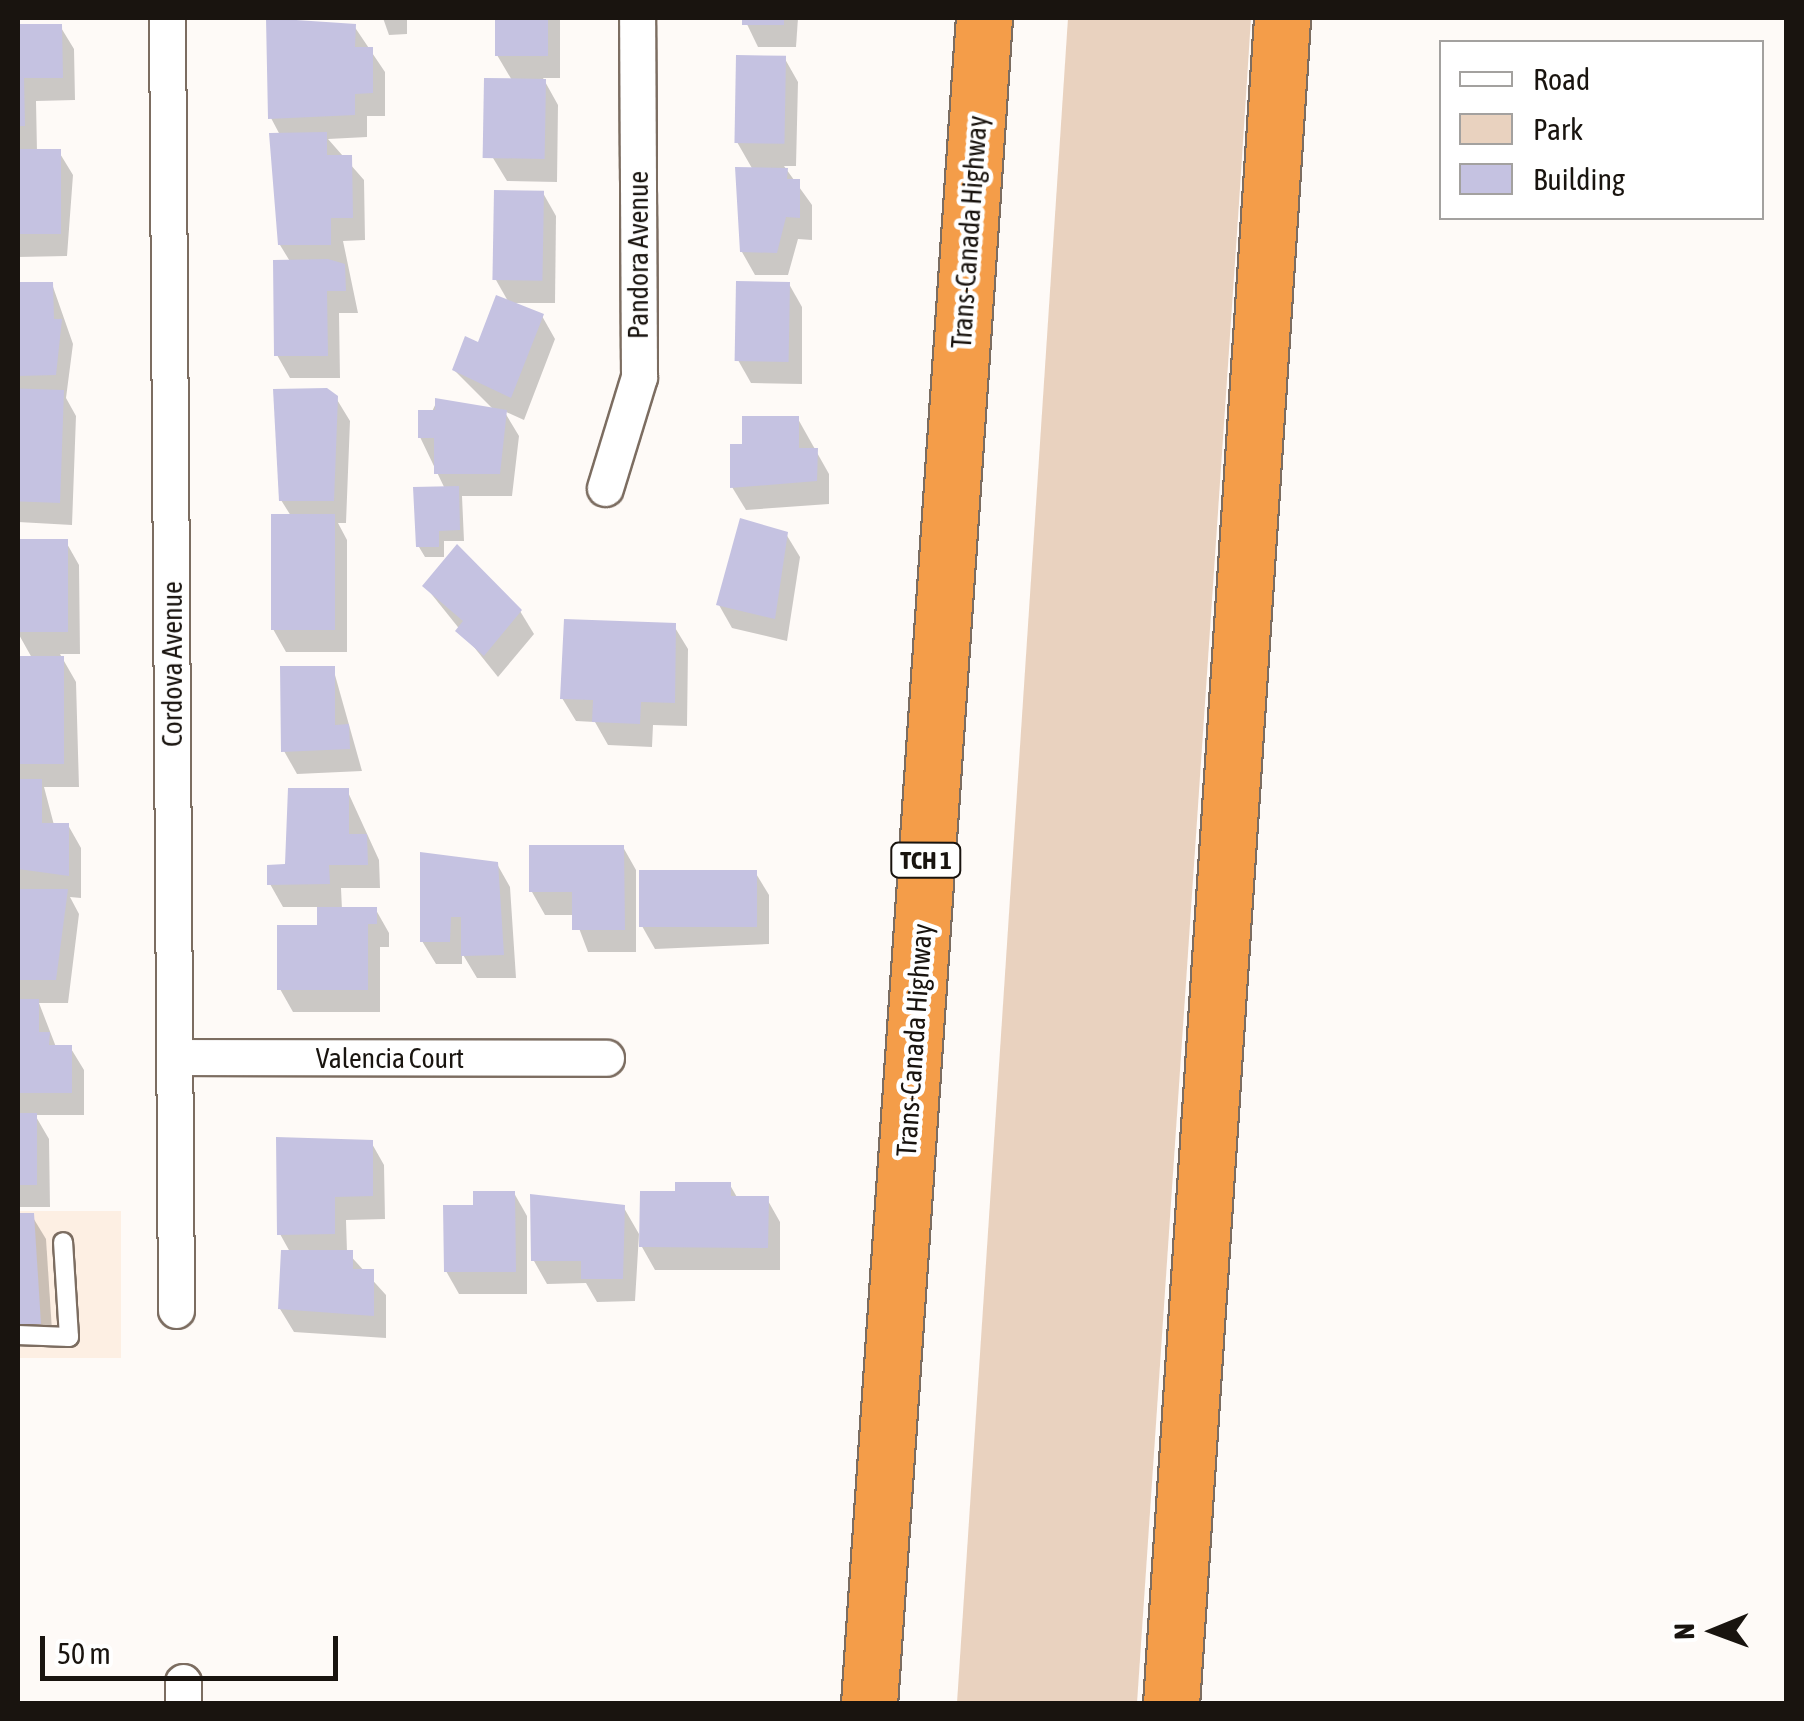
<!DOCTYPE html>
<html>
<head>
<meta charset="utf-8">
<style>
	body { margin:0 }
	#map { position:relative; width:1804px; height:1721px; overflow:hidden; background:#fefaf7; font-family:"Asap Condensed",sans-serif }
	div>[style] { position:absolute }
	.built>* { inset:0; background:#fdefe3; transform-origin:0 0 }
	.green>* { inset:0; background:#e9d2bf }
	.shadow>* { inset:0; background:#0003 }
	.building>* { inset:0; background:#c5c2e1; transform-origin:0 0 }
	.roads { filter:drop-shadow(2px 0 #7c6d61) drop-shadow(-2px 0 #7c6d61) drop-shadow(0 2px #7c6d61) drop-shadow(0 -2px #7c6d61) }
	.lane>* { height:18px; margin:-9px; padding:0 9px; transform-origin:9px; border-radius:9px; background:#fff }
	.street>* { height:35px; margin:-17.5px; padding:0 17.5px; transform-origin:17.5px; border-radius:17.5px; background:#fff }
	.highway>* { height:55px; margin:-27.5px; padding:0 27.5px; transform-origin:27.5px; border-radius:27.5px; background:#f49d49 }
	span { translate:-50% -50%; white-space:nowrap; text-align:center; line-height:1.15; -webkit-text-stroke:9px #fff; paint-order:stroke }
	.shield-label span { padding:2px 8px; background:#fff; border:2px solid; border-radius:8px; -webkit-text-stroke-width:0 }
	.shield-label { font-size:25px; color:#19140f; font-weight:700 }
	.street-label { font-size:28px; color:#19140f }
	.frame { position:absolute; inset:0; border:20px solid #19140f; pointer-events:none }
	.legend { position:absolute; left:1439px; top:40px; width:325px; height:180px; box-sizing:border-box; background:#fff; border:2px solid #a3a19f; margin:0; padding:12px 18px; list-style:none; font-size:30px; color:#19140f }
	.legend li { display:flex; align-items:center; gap:20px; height:50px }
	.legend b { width:50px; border:2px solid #a3a19f }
	.north { position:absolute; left:1664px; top:1581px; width:100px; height:100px; -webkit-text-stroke:8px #fff; paint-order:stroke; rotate:269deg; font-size:28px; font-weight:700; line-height:40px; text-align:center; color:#19140f }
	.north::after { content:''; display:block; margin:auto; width:35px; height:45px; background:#19140f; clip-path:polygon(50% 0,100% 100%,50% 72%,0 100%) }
	.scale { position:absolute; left:40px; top:1636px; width:298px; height:45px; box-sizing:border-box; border:5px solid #19140f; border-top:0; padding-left:12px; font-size:30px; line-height:35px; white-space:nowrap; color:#19140f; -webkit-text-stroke:8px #fff; paint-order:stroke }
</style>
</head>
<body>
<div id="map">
	<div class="built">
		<i style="left:18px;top:1211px;width:103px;height:147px"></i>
	</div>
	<div class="green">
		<i style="clip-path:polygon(1068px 18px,1251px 18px,1239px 203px,1137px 1703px,957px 1703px)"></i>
	</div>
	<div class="shadow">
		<i style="clip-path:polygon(383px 18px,407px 18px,407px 34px,389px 35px)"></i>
		<i style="clip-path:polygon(498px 18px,560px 18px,560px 78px,543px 78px,558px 105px,557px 182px,507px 181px,493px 158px,513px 82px,497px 55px)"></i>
		<i style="clip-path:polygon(744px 18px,798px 18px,796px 47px,758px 47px)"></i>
		<i style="clip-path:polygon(60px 26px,74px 49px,75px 100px,36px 101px,37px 152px,59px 152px,73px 175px,67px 256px,18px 257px,18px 27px)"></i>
		<i style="clip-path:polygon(354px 26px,385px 72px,385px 116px,367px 116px,367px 137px,328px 139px,364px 180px,365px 240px,343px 241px,358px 313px,339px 313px,340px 378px,290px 378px,277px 355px,291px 263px,280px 245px,280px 135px,271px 118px)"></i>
		<i style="clip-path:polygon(785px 59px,798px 82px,796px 166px,784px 166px,812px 205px,812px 240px,798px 239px,788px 275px,755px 275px,742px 252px,753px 170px,737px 142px)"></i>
		<i style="clip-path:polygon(543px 193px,556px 216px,555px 303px,509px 303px,496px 280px)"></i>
		<i style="clip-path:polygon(52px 284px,73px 344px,66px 398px,76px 416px,72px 525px,18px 522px,18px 285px)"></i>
		<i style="clip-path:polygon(789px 284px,802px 307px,802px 384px,751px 383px,738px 360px)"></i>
		<i style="clip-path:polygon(542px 316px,555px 339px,524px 420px,504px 411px,519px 436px,512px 496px,462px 496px,464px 541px,444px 541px,444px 557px,425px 557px,419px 547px,445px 489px,420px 437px,437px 401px,493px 409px,454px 370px,480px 345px)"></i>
		<i style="clip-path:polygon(336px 398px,350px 421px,346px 523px,338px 523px,347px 540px,347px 652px,286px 652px,273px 629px,291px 516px,281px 500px)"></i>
		<i style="clip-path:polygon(798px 419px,829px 474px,829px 504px,746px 510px,732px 487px,744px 446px)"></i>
		<i style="clip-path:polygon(786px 534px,800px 557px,787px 641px,732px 628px,719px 605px)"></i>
		<i style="clip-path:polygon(18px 542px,66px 542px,79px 565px,80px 654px,60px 654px,76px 682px,79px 787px,44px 787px,54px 825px,68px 825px,81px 848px,81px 898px,70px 897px,79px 914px,68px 1003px,39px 1003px,56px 1047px,70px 1047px,84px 1070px,84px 1115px,35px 1115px,49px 1139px,50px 1207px,18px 1207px,18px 658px,32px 658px,18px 633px)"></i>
		<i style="clip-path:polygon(425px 586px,520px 611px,534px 634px,498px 677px)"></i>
		<i style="clip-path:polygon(674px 626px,688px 649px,687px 726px,653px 725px,652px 747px,608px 745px,595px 722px,576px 721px,562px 698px)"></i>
		<i style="clip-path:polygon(333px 668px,362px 771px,297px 774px,284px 751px)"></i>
		<i style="clip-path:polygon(347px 790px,379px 860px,380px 888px,341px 888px,342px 910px,376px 910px,389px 933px,389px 947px,380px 947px,380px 1012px,293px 1012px,280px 989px,319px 928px,319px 907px,283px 907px,270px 884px)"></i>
		<i style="clip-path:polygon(623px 847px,636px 870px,636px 952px,588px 952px,574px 915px,545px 915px,532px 892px)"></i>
		<i style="clip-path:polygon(497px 864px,510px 887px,516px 978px,477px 978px,462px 953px,462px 964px,436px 964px,422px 941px)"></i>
		<i style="clip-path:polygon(755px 872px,769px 895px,769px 944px,655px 949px,642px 926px)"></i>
		<i style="clip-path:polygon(371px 1142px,384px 1165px,385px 1219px,346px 1220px,347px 1252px,386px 1295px,386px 1338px,294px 1332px,280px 1309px,290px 1252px,280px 1234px)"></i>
		<i style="clip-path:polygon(730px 1185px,738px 1199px,767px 1199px,780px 1222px,780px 1270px,655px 1270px,642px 1247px)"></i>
		<i style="clip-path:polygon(514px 1193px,527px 1216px,527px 1294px,459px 1294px,446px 1271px,475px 1208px)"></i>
		<i style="clip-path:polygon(624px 1208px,639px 1234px,635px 1301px,597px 1302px,586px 1283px,547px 1284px,534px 1261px)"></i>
		<i style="clip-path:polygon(18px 1216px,32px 1216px,46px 1239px,53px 1346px,18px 1347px)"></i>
	</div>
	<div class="building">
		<i style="clip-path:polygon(266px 18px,356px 24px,355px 47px,373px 47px,373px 93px,355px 94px,355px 115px,268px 119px)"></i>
		<i style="left:495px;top:18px;width:53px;height:38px"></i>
		<i style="left:742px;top:18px;width:42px;height:7px"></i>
		<i style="clip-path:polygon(18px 24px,62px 24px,63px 78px,24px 78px,25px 126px,18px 126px)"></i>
		<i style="left:736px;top:55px;width:50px;height:88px;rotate:1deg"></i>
		<i style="left:546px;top:79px;width:80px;height:62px;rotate:91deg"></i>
		<i style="clip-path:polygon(327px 132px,327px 155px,352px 155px,353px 218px,331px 218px,331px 245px,278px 245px,269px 133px)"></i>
		<i style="left:18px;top:149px;width:43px;height:85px"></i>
		<i style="clip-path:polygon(735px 167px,788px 168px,787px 179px,800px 179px,800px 218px,786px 217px,777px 253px,740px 252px)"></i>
		<i style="left:494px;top:190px;width:50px;height:90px;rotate:1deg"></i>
		<i style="clip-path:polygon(328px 259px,345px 264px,346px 291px,327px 291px,328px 356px,274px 356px,273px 260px)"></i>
		<i style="left:736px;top:281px;width:54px;height:80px;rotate:1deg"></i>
		<i style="clip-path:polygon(18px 282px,53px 282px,54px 319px,62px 319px,56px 375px,18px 376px)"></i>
		<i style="clip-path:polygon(496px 295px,544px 314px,511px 398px,452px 370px,465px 336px,478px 342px)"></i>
		<i style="clip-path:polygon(327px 388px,338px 396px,334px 501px,279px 501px,273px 389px)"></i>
		<i style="left:64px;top:390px;width:113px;height:46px;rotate:92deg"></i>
		<i style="clip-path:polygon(435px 398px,507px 410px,500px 474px,434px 474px,434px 438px,418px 438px,418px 410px,435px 410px)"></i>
		<i style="clip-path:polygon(742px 416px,799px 416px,799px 448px,818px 448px,817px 481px,730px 488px,730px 444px,742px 444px)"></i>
		<i style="clip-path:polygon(459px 486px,460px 530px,439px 531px,439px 547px,416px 547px,413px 487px)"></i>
		<i style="left:271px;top:514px;width:64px;height:116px"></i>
		<i style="clip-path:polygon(740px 518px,788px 532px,775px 619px,716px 605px)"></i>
		<i style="left:68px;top:539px;width:93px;height:50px;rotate:90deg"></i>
		<i style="clip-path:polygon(457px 544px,522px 610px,484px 656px,455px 631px,463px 621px,422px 586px)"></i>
		<i style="clip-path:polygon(564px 619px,676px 623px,675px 703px,641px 702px,640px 724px,592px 722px,593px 700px,560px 699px)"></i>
		<i style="left:18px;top:656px;width:46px;height:108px"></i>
		<i style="clip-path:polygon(280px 666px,335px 666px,335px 725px,349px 724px,350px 749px,281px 752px)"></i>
		<i style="clip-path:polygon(18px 779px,42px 779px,42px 823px,69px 823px,69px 876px,18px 869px)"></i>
		<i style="clip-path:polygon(288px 788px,349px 788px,349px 834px,367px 834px,368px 865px,329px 865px,330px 884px,267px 885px,267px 865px,285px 864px)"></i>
		<i style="clip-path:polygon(529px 845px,624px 845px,625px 930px,572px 930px,572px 892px,529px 892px)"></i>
		<i style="clip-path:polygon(420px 852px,498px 862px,504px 955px,461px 956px,461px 917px,451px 917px,450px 942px,420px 942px)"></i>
		<i style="left:639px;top:870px;width:118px;height:57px"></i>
		<i style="clip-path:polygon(18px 889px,68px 889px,56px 980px,18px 980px)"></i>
		<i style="clip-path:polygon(317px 907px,377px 907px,377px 924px,368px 924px,368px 990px,277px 990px,277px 925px,317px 925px)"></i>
		<i style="clip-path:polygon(18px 999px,39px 999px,39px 1032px,50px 1032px,49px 1045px,72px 1045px,72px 1093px,18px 1093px)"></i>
		<i style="left:18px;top:1113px;width:19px;height:72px"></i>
		<i style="clip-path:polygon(276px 1137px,373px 1140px,373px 1196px,335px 1197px,335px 1234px,277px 1235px)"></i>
		<i style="clip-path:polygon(675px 1182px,731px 1182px,731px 1196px,769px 1196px,768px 1248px,639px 1247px,640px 1191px,675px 1191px)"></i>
		<i style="clip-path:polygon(473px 1191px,515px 1191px,516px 1272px,444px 1272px,443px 1205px,473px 1205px)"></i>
		<i style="clip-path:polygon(530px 1194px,625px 1205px,623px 1279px,581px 1279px,581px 1261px,531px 1261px)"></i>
		<i style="clip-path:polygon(18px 1213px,34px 1213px,41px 1324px,18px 1324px)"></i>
		<i style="clip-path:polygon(281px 1250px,353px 1250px,353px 1269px,374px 1269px,374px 1316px,278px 1309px)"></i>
	</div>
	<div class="roads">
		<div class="lane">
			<i style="left:18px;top:1335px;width:51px;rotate:2.2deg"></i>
			<i style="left:69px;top:1337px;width:95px;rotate:-93.6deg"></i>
		</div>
		<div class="street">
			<i style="left:167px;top:18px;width:1292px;rotate:89.6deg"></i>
			<i style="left:605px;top:488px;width:116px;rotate:-73deg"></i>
			<i style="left:639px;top:377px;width:359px;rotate:-90.3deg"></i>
			<i style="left:175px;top:1057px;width:431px;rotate:0.1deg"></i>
			<i style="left:183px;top:1704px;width:22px;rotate:-90deg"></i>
		</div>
		<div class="highway">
			<i style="left:869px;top:1704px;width:1690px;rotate:-86.1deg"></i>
			<i style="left:1171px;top:1704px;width:1690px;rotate:-86.23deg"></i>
		</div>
	</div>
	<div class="shield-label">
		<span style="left:926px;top:860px">TCH 1</span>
	</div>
	<div class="street-label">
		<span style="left:969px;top:232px;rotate:-86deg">Trans-Canada Highway</span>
		<span style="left:638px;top:255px;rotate:-90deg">Pandora Avenue</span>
		<span style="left:172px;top:664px;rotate:-90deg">Cordova Avenue</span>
		<span style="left:914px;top:1040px;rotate:-86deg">Trans-Canada Highway</span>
		<span style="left:390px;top:1058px">Valencia Court</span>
	</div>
	<div class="frame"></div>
	<ul class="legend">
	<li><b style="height:12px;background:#fff"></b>Road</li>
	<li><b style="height:28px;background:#e9d2bf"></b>Park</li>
	<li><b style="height:28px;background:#c5c2e1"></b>Building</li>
	</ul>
	<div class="north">N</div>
	<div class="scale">50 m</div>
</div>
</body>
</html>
